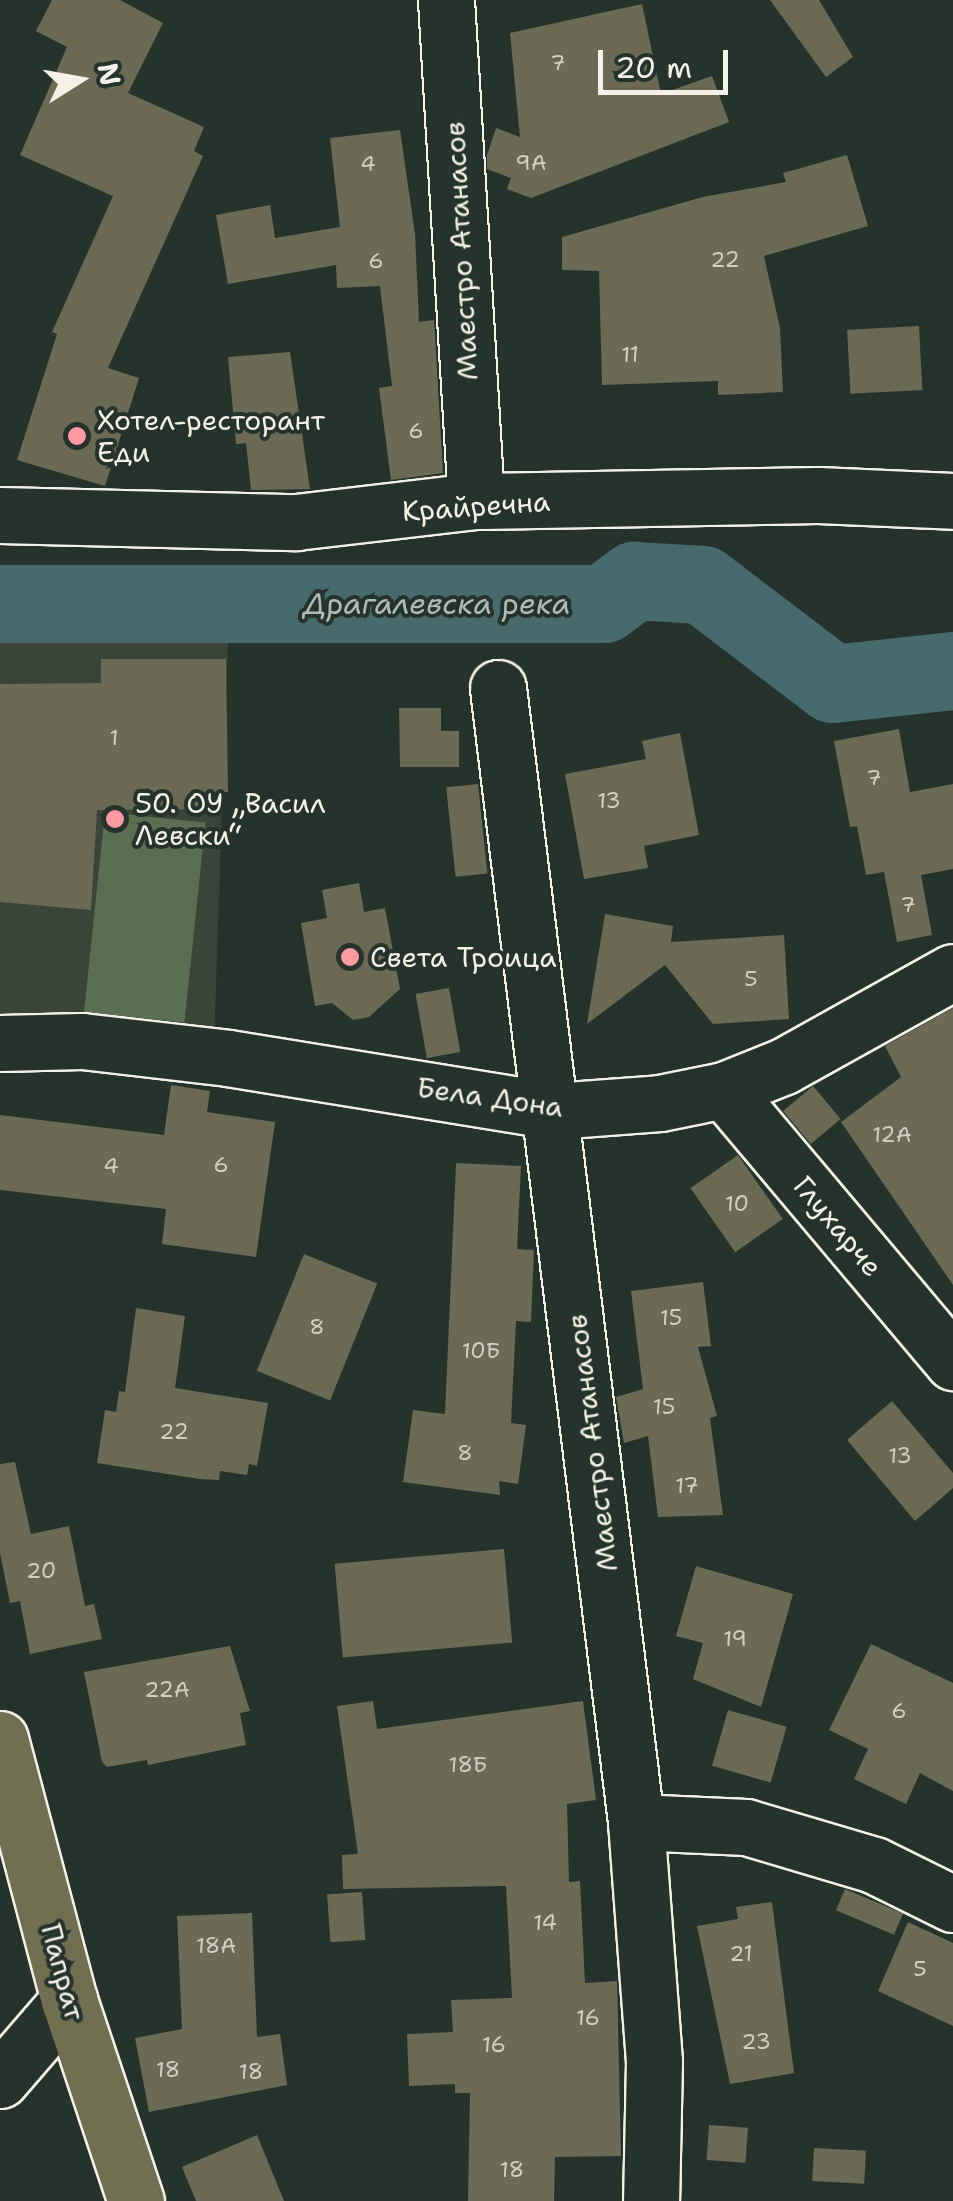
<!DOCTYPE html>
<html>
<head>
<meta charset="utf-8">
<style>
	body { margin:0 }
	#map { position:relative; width:953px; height:2201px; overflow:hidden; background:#26332d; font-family:"Shantell Sans",sans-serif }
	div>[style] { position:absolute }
	.built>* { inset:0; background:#3b4439; transform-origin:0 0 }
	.green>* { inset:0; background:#5b6e51; transform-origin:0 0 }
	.river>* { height:78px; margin:-39px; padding:0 39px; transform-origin:39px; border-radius:39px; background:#476b6d }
	.building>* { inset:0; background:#6b6a55; transform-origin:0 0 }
	.roads { filter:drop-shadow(2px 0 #f4f1e8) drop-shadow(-2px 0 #f4f1e8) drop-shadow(0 2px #f4f1e8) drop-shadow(0 -2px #f4f1e8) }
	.minor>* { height:55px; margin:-27.5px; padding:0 27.5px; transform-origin:27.5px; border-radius:27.5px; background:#26332d }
	.major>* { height:55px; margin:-27.5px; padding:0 27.5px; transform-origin:27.5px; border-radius:27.5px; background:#716f52 }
	.dots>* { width:28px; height:28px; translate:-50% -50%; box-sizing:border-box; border:5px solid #26332d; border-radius:50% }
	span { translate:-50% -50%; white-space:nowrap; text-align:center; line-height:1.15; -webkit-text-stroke:8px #26332d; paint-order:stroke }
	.number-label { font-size:22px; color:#d2cfc3 }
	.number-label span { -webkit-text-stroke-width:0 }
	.street-label { font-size:28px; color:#f4f1e8 }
	.poi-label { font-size:28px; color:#f4f1e8 }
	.left { translate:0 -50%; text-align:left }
	.water-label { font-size:30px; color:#afbbb7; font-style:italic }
	.north { position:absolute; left:30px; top:30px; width:100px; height:100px; -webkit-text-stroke:8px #26332d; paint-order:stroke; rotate:79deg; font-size:28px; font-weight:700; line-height:40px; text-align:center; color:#f4f1e8 }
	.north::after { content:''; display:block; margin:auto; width:35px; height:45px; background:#f4f1e8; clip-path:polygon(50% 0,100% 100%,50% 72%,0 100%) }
	.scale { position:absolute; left:598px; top:50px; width:130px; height:45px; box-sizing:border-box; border:5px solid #f4f1e8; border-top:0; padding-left:12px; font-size:30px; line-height:35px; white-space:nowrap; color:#f4f1e8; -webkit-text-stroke:8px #26332d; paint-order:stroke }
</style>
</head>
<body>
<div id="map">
	<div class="built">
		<i style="left:0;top:607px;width:229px;height:419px;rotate:2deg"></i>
	</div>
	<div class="green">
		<i style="left:105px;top:812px;width:101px;height:201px;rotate:6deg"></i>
	</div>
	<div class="river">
		<i style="left:0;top:604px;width:604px"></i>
		<i style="left:604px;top:604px;width:39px;rotate:-37deg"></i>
		<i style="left:635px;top:581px;width:68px;rotate:3.4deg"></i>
		<i style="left:703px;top:585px;width:163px;rotate:37.3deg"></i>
		<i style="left:833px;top:684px;width:121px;rotate:-6.2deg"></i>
	</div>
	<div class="building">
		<i style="clip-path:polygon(52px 0,120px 0,163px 23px,128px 93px,204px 127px,194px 151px,203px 156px,108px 368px,139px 378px,105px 486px,17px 460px,57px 334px,52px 332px,113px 196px,20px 155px,67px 47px,36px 31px)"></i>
		<i style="clip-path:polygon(770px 0,819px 0,853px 57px,826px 77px)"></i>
		<i style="clip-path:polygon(642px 4px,661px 94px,712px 76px,729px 122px,531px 198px,507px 189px,511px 178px,487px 169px,487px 155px,496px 128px,520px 137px,510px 33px)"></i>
		<i style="clip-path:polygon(400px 130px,415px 234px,419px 322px,434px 320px,443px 473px,391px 480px,379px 388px,392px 386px,380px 286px,337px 288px,336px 265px,228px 284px,216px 215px,270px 205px,275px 238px,340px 227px,330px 138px)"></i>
		<i style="clip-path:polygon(847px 155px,868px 226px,764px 256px,780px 328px,783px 392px,718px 395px,718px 381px,602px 385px,599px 271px,562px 270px,562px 237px,703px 197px,786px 182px,783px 173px)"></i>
		<i style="left:919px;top:326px;width:64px;height:72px;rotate:87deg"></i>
		<i style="clip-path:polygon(290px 352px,310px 489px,251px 490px,246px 443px,236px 444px,228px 357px)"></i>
		<i style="clip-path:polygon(101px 659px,226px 659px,228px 792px,202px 792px,203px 809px,97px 810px,91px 910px,0 902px,0 684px,101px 683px)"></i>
		<i style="clip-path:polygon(399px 708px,441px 708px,441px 731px,459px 731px,459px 767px,400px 767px)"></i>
		<i style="clip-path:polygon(899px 729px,910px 792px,953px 784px,953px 869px,921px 875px,932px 935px,897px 942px,884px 872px,866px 875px,857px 826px,850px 827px,834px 741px)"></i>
		<i style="clip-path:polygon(680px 733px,699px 835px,644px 846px,648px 868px,584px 879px,565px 774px,646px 759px,642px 741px)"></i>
		<i style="left:478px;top:784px;width:90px;height:32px;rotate:84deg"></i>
		<i style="clip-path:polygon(359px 883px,364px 912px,385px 908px,400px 989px,369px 1017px,353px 1020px,332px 1003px,315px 1006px,301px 923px,327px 918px,322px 890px)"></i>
		<i style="clip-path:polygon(605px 914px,673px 926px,671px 942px,784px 935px,789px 1019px,713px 1024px,665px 965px,587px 1024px)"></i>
		<i style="left:449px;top:988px;width:65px;height:34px;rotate:80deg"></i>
		<i style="clip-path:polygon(953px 1008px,953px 1285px,841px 1122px,901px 1077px,885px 1046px)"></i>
		<i style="clip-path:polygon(171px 1085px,210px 1091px,207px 1112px,275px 1122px,256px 1257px,162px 1244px,166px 1209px,0 1190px,0 1115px,164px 1135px)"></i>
		<i style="left:813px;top:1086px;width:43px;height:39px;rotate:50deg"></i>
		<i style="left:738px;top:1155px;width:78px;height:58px;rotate:55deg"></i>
		<i style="clip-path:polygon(456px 1163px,521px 1166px,517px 1249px,534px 1250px,531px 1322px,516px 1321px,511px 1423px,526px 1425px,518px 1484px,499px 1481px,500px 1495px,403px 1482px,413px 1410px,445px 1414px)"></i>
		<i style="left:304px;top:1254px;width:79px;height:126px;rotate:22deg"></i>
		<i style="clip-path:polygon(703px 1282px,711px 1346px,698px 1347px,717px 1416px,710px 1418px,723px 1515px,658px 1517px,648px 1436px,624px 1443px,616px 1397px,643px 1389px,631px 1291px)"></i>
		<i style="clip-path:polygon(136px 1308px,185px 1316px,175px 1388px,268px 1403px,257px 1466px,249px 1464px,247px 1475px,220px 1471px,219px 1480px,200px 1479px,97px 1463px,105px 1410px,116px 1412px,119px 1391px,125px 1392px)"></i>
		<i style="clip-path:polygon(892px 1401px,953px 1473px,953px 1488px,915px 1521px,847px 1440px)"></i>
		<i style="clip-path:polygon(15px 1462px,31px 1534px,69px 1526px,85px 1606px,94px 1604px,102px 1639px,30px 1654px,20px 1601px,10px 1603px,0 1553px,0 1464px)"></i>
		<i style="left:504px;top:1549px;width:94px;height:170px;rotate:85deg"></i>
		<i style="clip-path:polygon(696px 1566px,793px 1594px,761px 1707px,693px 1679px,703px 1643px,676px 1636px)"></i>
		<i style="clip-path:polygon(871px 1644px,953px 1683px,953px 1791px,920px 1773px,906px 1804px,854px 1779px,868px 1749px,829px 1730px)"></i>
		<i style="clip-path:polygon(230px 1646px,250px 1711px,240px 1713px,246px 1745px,148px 1765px,147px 1760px,107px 1767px,102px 1762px,84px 1672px)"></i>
		<i style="clip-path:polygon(373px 1701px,377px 1729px,583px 1701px,596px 1800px,567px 1804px,569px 1882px,580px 1881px,585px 1983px,617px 1981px,621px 2156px,555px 2157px,554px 2201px,468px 2201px,470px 2093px,455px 2093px,455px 2084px,409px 2086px,407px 2034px,453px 2032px,451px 2000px,512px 1998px,506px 1886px,343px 1889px,342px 1855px,358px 1854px,337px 1706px)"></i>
		<i style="left:728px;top:1710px;width:61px;height:58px;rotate:16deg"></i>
		<i style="left:845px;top:1889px;width:63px;height:23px;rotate:23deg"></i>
		<i style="left:362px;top:1892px;width:48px;height:35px;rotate:86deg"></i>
		<i style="clip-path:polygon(772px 1902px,794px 2073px,730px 2084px,697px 1926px,738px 1919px,736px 1907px)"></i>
		<i style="clip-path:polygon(252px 1913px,257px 2037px,280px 2034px,287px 2085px,149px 2112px,135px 2038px,182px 2029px,177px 1916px)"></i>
		<i style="clip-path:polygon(908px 1922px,953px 1943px,953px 2026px,878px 1991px)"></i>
		<i style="left:709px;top:2125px;width:39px;height:35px;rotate:4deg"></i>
		<i style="clip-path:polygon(257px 2135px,284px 2201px,196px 2201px,182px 2167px)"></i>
		<i style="left:814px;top:2148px;width:52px;height:33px;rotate:3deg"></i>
	</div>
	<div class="roads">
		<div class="minor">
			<i style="left:446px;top:0;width:502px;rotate:86.57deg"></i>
			<i style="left:0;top:515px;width:296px;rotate:1.4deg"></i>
			<i style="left:296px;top:522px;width:181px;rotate:-6.7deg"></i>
			<i style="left:476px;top:501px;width:342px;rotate:-1deg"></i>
			<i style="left:818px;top:495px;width:135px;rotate:2.5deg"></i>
			<i style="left:498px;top:688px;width:1142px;rotate:83.06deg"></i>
			<i style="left:636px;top:1822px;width:240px;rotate:85.7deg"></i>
			<i style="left:654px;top:2061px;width:140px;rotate:91.2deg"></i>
			<i style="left:0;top:1043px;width:82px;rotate:-1.4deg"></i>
			<i style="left:82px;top:1041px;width:147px;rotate:6.6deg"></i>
			<i style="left:228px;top:1058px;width:330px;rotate:9.2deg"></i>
			<i style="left:554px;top:1111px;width:106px;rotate:-4.3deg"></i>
			<i style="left:660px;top:1103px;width:65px;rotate:-11.5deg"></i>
			<i style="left:724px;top:1090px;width:65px;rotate:-21.8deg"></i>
			<i style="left:784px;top:1066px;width:193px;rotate:-29.1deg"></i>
			<i style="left:724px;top:1090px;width:356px;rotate:49.9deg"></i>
			<i style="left:636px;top:1822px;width:110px;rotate:2.6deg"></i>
			<i style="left:746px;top:1827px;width:134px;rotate:16.5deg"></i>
			<i style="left:874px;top:1865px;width:88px;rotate:26.3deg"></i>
			<i style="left:0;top:2080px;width:106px;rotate:-49.2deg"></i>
		</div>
		<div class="major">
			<i style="left:0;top:1739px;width:270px;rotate:75.2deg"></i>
			<i style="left:69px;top:2000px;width:212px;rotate:71.6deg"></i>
		</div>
	</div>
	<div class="dots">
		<i style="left:77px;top:436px;background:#ff9aa2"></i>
		<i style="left:115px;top:819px;background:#ff9aa2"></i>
		<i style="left:350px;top:957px;background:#ff9aa2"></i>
	</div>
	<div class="number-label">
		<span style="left:558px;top:63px">7</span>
		<span style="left:531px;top:163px">9А</span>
		<span style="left:368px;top:164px">4</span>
		<span style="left:725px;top:260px">22</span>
		<span style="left:376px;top:261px">6</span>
		<span style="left:630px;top:355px">11</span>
		<span style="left:416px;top:431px">6</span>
		<span style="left:114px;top:738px">1</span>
		<span style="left:874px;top:778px">7</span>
		<span style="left:609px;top:801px">13</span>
		<span style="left:908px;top:905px">7</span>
		<span style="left:751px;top:979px">5</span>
		<span style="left:892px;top:1135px">12А</span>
		<span style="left:221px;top:1165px">6</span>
		<span style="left:111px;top:1166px">4</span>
		<span style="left:737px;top:1204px">10</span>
		<span style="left:671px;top:1318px">15</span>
		<span style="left:317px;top:1327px">8</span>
		<span style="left:481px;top:1351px">10Б</span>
		<span style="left:664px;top:1407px">15</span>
		<span style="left:174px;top:1432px">22</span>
		<span style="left:465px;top:1453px">8</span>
		<span style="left:900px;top:1456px">13</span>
		<span style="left:687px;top:1486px">17</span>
		<span style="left:41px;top:1571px">20</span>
		<span style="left:735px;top:1639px">19</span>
		<span style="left:167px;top:1690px">22А</span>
		<span style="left:899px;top:1711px">6</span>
		<span style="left:468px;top:1765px">18Б</span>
		<span style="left:545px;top:1923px">14</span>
		<span style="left:216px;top:1946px">18А</span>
		<span style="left:741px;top:1954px">21</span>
		<span style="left:920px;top:1969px">5</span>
		<span style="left:588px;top:2018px">16</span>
		<span style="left:756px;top:2042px">23</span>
		<span style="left:494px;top:2045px">16</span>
		<span style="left:168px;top:2070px">18</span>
		<span style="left:251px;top:2072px">18</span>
		<span style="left:512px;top:2170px">18</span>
	</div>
	<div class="street-label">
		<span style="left:461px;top:251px;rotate:-93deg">Маестро Атанасов</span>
		<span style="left:476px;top:506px;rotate:-4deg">Крайречна</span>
		<span style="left:490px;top:1097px;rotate:8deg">Бела Дона</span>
		<span style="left:838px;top:1226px;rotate:50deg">Глухарче</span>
		<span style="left:592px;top:1443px;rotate:-97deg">Маестро Атанасов</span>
		<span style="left:63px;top:1972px;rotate:75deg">Папрат</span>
	</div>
	<div class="poi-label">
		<span class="left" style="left:97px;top:436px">Хотел-ресторант<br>Еди</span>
		<span class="left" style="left:135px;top:819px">50. ОУ „Васил<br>Левски“</span>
		<span class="left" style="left:370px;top:957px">Света Троица</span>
	</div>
	<div class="water-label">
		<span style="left:437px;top:604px">Драгалевска река</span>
	</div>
	<div class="north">N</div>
	<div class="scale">20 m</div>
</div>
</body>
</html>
